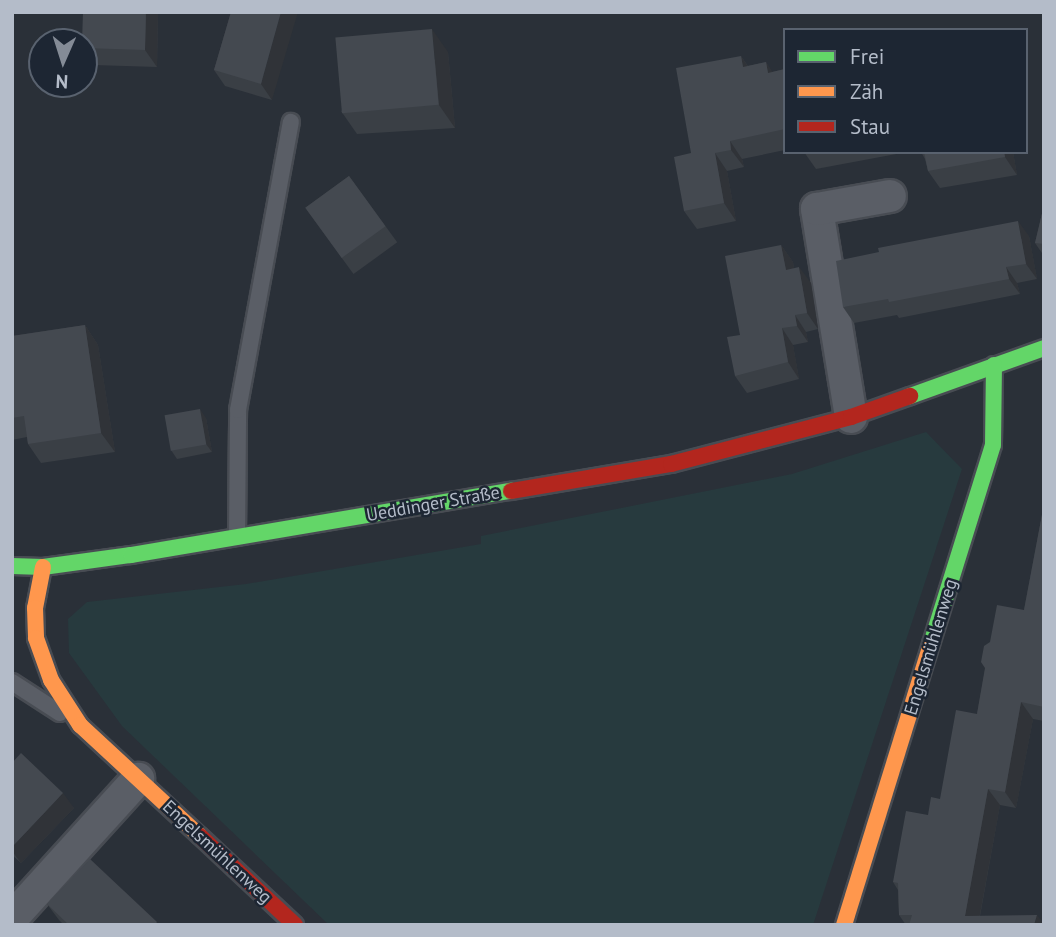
<!DOCTYPE html>
<html>
<head>
<meta charset="utf-8">
<style>
	body { margin:0 }
	#map { position:relative; width:1056px; height:937px; overflow:hidden; background:#2a3038; font-family:"PT Sans",sans-serif }
	div>[style] { position:absolute }
	.green>* { inset:0; background:#273a3e }
	.roads { filter:drop-shadow(2px 0 #484c53) drop-shadow(-2px 0 #484c53) drop-shadow(0 2px #484c53) drop-shadow(0 -2px #484c53) }
	.lane>* { height:16px; margin:-8px; padding:0 8px; transform-origin:8px; border-radius:8px; background:#5a5e66 }
	.street>* { height:32px; margin:-16px; padding:0 16px; transform-origin:16px; border-radius:16px; background:#5a5e66 }
	.fast>* { height:16px; margin:-8px; padding:0 8px; transform-origin:8px; border-radius:8px; background:#63d668 }
	.slow>* { height:16px; margin:-8px; padding:0 8px; transform-origin:8px; border-radius:8px; background:#ff974d }
	.jam>* { height:16px; margin:-8px; padding:0 8px; transform-origin:8px; border-radius:8px; background:#b3261e }
	.wall>* { inset:0; background:#3a3f45; transform-origin:0 0 }
	.shaded-wall>* { inset:0; background:#303338 }
	.building>* { inset:0; background:#444950; transform-origin:0 0 }
	span { translate:-50% -50%; white-space:nowrap; text-align:center; line-height:1.15; -webkit-text-stroke:5px #1d2633; paint-order:stroke }
	.street-label { font-size:18px; color:#b4bcc9 }
	.frame { position:absolute; inset:0; border:14px solid #b4bcc9; pointer-events:none }
	.legend { position:absolute; left:783px; top:28px; width:245px; height:126px; box-sizing:border-box; background:#1d2633; border:2px solid #59626f; margin:0; padding:9px 12px; list-style:none; font-size:21px; color:#b4bcc9 }
	.legend li { display:flex; align-items:center; gap:14px; height:35px }
	.legend b { width:35px; border:2px solid #59626f }
	.north { position:absolute; left:28px; top:28px; width:70px; height:70px; box-sizing:border-box; background:#1d2633; border:2px solid #59626f; border-radius:50%; rotate:183deg; font-size:19px; font-weight:700; line-height:28px; text-align:center; color:#b4bcc9 }
	.north::after { content:''; display:block; margin:auto; width:24px; height:32px; background:#848b96; clip-path:polygon(50% 0,100% 100%,50% 72%,0 100%) }
</style>
</head>
<body>
<div id="map">
	<div class="green">
		<i style="clip-path:polygon(926px 432px,962px 469px,813px 925px,329px 925px,122px 726px,69px 653px,68px 619px,87px 602px,246px 584px,481px 544px,481px 536px,792px 474px)"></i>
	</div>
	<div class="roads">
		<div class="lane">
			<i style="left:237px;top:537px;width:127px;rotate:-89.5deg"></i>
			<i style="left:238px;top:410px;width:293px;rotate:-79.6deg"></i>
			<i style="left:12px;top:682px;width:57px;rotate:32.9deg"></i>
		</div>
		<div class="street">
			<i style="left:851px;top:417px;width:211px;rotate:-99.3deg"></i>
			<i style="left:817px;top:209px;width:74px;rotate:-10.1deg"></i>
			<i style="left:12px;top:918px;width:188px;rotate:-47.8deg"></i>
		</div>
		<div class="fast">
			<i style="left:910px;top:396px;width:142px;rotate:-19.7deg"></i>
			<i style="left:12px;top:566px;width:31px;rotate:2deg"></i>
			<i style="left:43px;top:567px;width:89px;rotate:-7.8deg"></i>
			<i style="left:131px;top:555px;width:385px;rotate:-9.6deg"></i>
			<i style="left:931px;top:644px;width:208px;rotate:-72.7deg"></i>
			<i style="left:993px;top:445px;width:80px;rotate:-89.3deg"></i>
		</div>
		<div class="slow">
			<i style="left:43px;top:567px;width:42px;rotate:101deg"></i>
			<i style="left:35px;top:608px;width:30px;rotate:88deg"></i>
			<i style="left:36px;top:638px;width:45px;rotate:70.3deg"></i>
			<i style="left:51px;top:680px;width:54px;rotate:57.2deg"></i>
			<i style="left:80px;top:725px;width:163px;rotate:42.8deg"></i>
			<i style="left:844px;top:925px;width:294px;rotate:-72.8deg"></i>
		</div>
		<div class="jam">
			<i style="left:511px;top:491px;width:162px;rotate:-9.6deg"></i>
			<i style="left:671px;top:464px;width:186px;rotate:-14.6deg"></i>
			<i style="left:851px;top:417px;width:63px;rotate:-19.6deg"></i>
			<i style="left:200px;top:836px;width:130px;rotate:43.1deg"></i>
		</div>
	</div>
	<div class="wall">
		<i style="clip-path:polygon(158px 12px,157px 67px,93px 65px,84px 51px,84px 42px)"></i>
		<i style="clip-path:polygon(231px 12px,272px 100px,225px 86px,214px 70px)"></i>
		<i style="clip-path:polygon(448px 52px,455px 128px,357px 134px,341px 111px)"></i>
		<i style="clip-path:polygon(741px 56px,748px 66px,766px 62px,772px 72px,785px 69px,785px 150px,742px 159px,744px 167px,727px 171px,736px 221px,697px 229px,684px 211px,691px 153px)"></i>
		<i style="clip-path:polygon(804px 152px,907px 152px,816px 169px)"></i>
		<i style="clip-path:polygon(921px 152px,1013px 152px,1017px 175px,940px 188px,928px 171px,925px 159px)"></i>
		<i style="left:349px;top:176px;width:82px;height:54px;rotate:54deg"></i>
		<i style="clip-path:polygon(1044px 205px,1044px 256px,1035px 243px)"></i>
		<i style="clip-path:polygon(1029px 236px,1037px 279px,1017px 283px,1020px 294px,899px 318px,897px 315px,854px 323px,843px 307px)"></i>
		<i style="clip-path:polygon(781px 245px,793px 262px,794px 268px,811px 283px,818px 329px,806px 332px,808px 342px,793px 345px,799px 379px,747px 393px,735px 376px)"></i>
		<i style="clip-path:polygon(85px 325px,98px 345px,115px 452px,41px 463px,28px 444px,27px 437px,12px 440px,12px 336px)"></i>
		<i style="clip-path:polygon(206px 418px,212px 452px,177px 459px,171px 450px)"></i>
		<i style="clip-path:polygon(1044px 504px,1044px 721px,1033px 719px,1016px 808px,1000px 805px,980px 916px,1044px 925px,906px 925px,899px 915px,898px 890px,893px 882px,928px 815px,940px 799px,977px 714px,990px 642px,1024px 610px)"></i>
		<i style="clip-path:polygon(12px 763px,74px 808px,21px 863px,12px 855px)"></i>
		<i style="clip-path:polygon(47px 904px,159px 925px,64px 925px,59px 920px)"></i>
	</div>
	<div class="shaded-wall">
		<i style="clip-path:polygon(146px 12px,158px 12px,157px 67px,145px 50px)"></i>
		<i style="clip-path:polygon(281px 12px,298px 12px,272px 100px,261px 84px)"></i>
		<i style="clip-path:polygon(432px 29px,448px 52px,455px 128px,439px 105px)"></i>
		<i style="clip-path:polygon(741px 56px,753px 74px,743px 67px)"></i>
		<i style="clip-path:polygon(766px 62px,778px 80px,768px 73px)"></i>
		<i style="clip-path:polygon(730px 141px,742px 159px,744px 167px,731px 150px)"></i>
		<i style="clip-path:polygon(1004px 152px,1013px 152px,1017px 175px,1005px 157px)"></i>
		<i style="clip-path:polygon(715px 153px,727px 171px,736px 221px,724px 203px)"></i>
		<i style="clip-path:polygon(1018px 221px,1029px 236px,1037px 279px,1026px 264px)"></i>
		<i style="clip-path:polygon(781px 245px,793px 262px,797px 286px,786px 270px)"></i>
		<i style="clip-path:polygon(799px 267px,811px 283px,818px 329px,807px 313px)"></i>
		<i style="clip-path:polygon(1006px 267px,1017px 283px,1020px 294px,1009px 279px)"></i>
		<i style="clip-path:polygon(795px 315px,806px 332px,808px 342px,797px 326px)"></i>
		<i style="clip-path:polygon(85px 325px,98px 345px,115px 452px,101px 433px)"></i>
		<i style="clip-path:polygon(782px 328px,793px 345px,799px 379px,788px 362px)"></i>
		<i style="clip-path:polygon(200px 409px,206px 418px,212px 452px,206px 444px)"></i>
		<i style="clip-path:polygon(1021px 702px,1033px 719px,1016px 808px,1005px 792px)"></i>
		<i style="clip-path:polygon(988px 789px,1000px 805px,978px 925px,965px 916px)"></i>
		<i style="clip-path:polygon(63px 793px,74px 808px,21px 863px,12px 851px,12px 847px)"></i>
		<i style="clip-path:polygon(1037px 915px,1044px 924px,1044px 925px,1034px 925px)"></i>
	</div>
	<div class="building">
		<i style="clip-path:polygon(83px 12px,146px 12px,145px 50px,84px 48px,84px 42px,82px 42px)"></i>
		<i style="clip-path:polygon(231px 12px,281px 12px,261px 84px,214px 70px)"></i>
		<i style="left:432px;top:29px;width:76px;height:97px;rotate:85deg"></i>
		<i style="clip-path:polygon(741px 56px,743px 67px,766px 62px,768px 73px,785px 69px,785px 129px,730px 141px,731px 150px,715px 153px,724px 203px,684px 211px,674px 157px,691px 153px,676px 68px)"></i>
		<i style="clip-path:polygon(924px 152px,1004px 152px,1005px 157px,928px 171px)"></i>
		<i style="left:349px;top:176px;width:62px;height:54px;rotate:54deg"></i>
		<i style="clip-path:polygon(1044px 205px,1044px 244px,1035px 243px)"></i>
		<i style="clip-path:polygon(1018px 221px,1026px 264px,1006px 267px,1009px 279px,889px 302px,888px 299px,843px 307px,836px 261px,879px 252px,878px 248px)"></i>
		<i style="clip-path:polygon(781px 245px,786px 270px,799px 267px,807px 313px,795px 315px,797px 326px,782px 328px,788px 362px,735px 376px,727px 337px,740px 335px,725px 256px)"></i>
		<i style="clip-path:polygon(85px 325px,101px 433px,28px 444px,24px 416px,12px 418px,12px 336px)"></i>
		<i style="left:200px;top:409px;width:36px;height:36px;rotate:80deg"></i>
		<i style="clip-path:polygon(1044px 504px,1044px 707px,1021px 702px,1005px 792px,988px 789px,965px 916px,1037px 915px,1034px 925px,909px 925px,912px 915px,899px 915px,898px 883px,893px 882px,906px 811px,928px 815px,931px 797px,940px 799px,956px 710px,977px 714px,985px 668px,981px 662px,984px 646px,990px 642px,997px 605px,1024px 610px)"></i>
		<i style="clip-path:polygon(21px 753px,63px 793px,12px 847px,12px 763px)"></i>
		<i style="clip-path:polygon(90px 859px,157px 922px,155px 925px,69px 925px,47px 904px)"></i>
	</div>
	<div class="street-label">
		<span style="left:433px;top:504px;rotate:-10deg">Ueddinger Straße</span>
		<span style="left:931px;top:647px;rotate:-73deg">Engelsmühlenweg</span>
		<span style="left:217px;top:852px;rotate:43deg">Engelsmühlenweg</span>
	</div>
	<div class="frame"></div>
	<ul class="legend">
	<li><b style="height:9px;background:#63d668"></b>Frei</li>
	<li><b style="height:9px;background:#ff974d"></b>Zäh</li>
	<li><b style="height:9px;background:#b3261e"></b>Stau</li>
	</ul>
	<div class="north">N</div>
</div>
</body>
</html>
